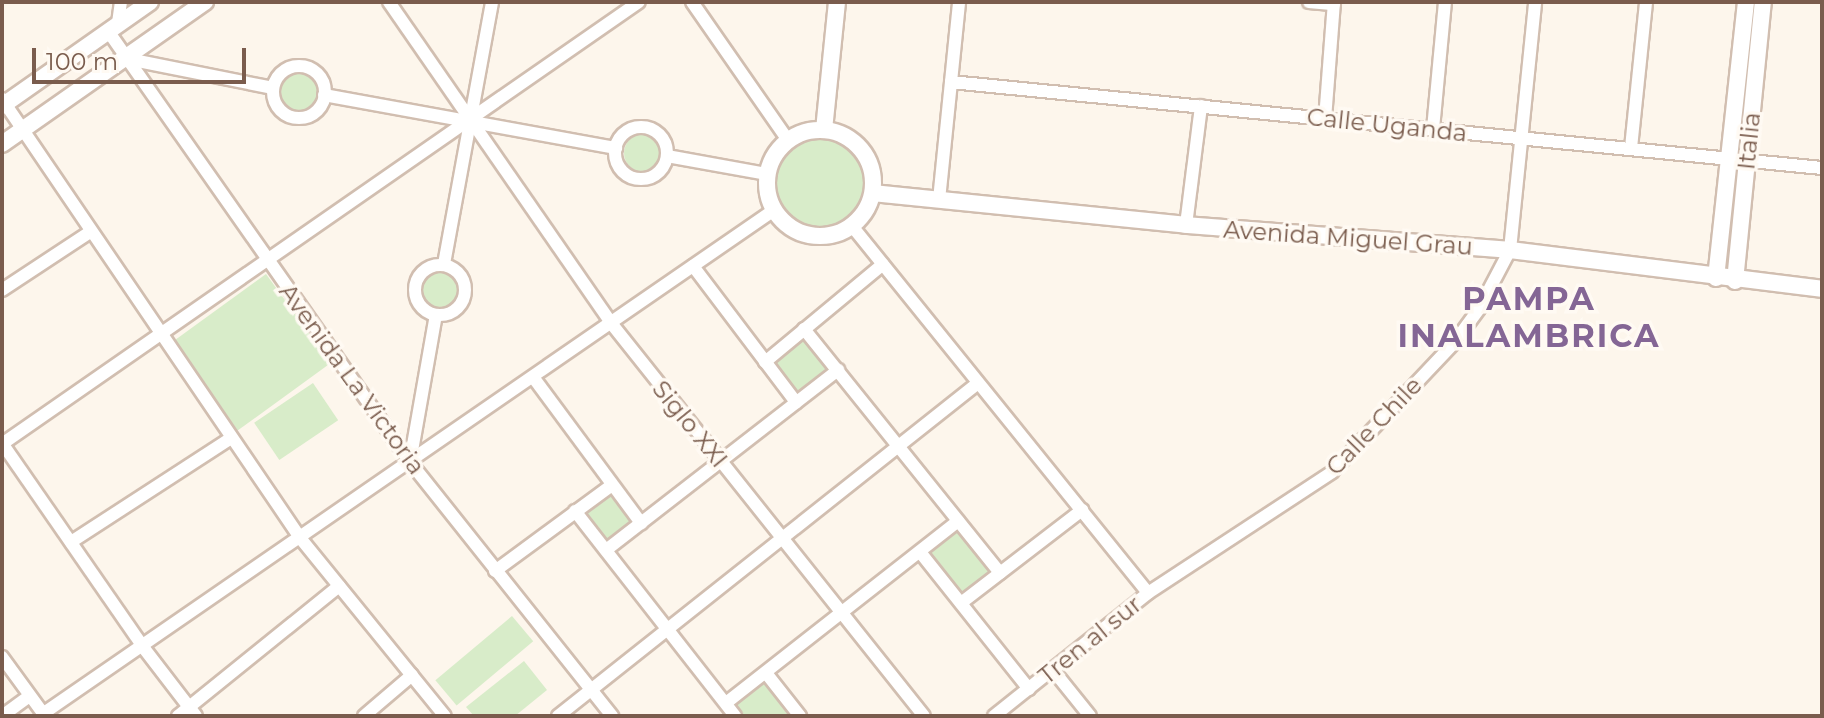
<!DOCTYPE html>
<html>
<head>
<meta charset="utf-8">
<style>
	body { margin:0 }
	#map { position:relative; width:1824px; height:718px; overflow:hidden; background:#fdf6ec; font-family:Montserrat,sans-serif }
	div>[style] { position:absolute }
	.green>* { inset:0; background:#d8ecc9; transform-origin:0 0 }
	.round { border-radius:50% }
	.roads { filter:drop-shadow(2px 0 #d1beb0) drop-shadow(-2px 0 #d1beb0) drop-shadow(0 2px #d1beb0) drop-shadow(0 -2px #d1beb0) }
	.minor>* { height:12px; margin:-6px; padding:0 6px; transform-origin:6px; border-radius:6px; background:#fff }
	.minor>.ring { margin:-6px; padding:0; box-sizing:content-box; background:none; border:12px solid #fff; border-radius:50% }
	.tertiary>* { height:16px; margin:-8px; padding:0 8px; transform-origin:8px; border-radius:8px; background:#fff }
	.tertiary>.ring { margin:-8px; padding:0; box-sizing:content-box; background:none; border:16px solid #fff; border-radius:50% }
	span { translate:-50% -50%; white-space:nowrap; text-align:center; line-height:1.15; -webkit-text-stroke:7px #fffaf3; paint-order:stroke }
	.street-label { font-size:24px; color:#7a5c4d }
	.district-label { font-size:32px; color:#846695; font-weight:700; letter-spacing:2px }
	.frame { position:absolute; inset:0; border:4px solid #7a5c4d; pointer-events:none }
	.scale { position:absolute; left:32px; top:48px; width:214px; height:36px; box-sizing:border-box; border:4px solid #7a5c4d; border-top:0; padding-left:10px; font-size:24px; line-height:28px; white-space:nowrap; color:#7a5c4d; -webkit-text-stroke:6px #fffaf3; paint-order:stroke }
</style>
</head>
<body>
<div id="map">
	<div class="green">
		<i class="round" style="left:281px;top:73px;width:38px;height:38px"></i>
		<i class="round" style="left:624px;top:134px;width:38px;height:38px"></i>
		<i class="round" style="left:774px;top:137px;width:94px;height:94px"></i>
		<i class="round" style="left:422px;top:271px;width:38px;height:38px"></i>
		<i style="left:266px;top:274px;width:110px;height:115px;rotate:54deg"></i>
		<i style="left:804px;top:339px;width:42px;height:38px;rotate:52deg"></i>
		<i style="left:313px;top:383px;width:45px;height:71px;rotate:56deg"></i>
		<i style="left:611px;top:491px;width:40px;height:37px;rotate:51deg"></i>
		<i style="left:958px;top:530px;width:56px;height:38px;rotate:51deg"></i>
		<i style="left:512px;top:616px;width:33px;height:100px;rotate:50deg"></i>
		<i style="clip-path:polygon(524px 661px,547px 690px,515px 716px,474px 716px,466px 707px)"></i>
		<i style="clip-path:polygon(764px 678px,794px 716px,744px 716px,734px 703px)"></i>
	</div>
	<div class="roads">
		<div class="minor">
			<i style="left:389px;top:2px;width:390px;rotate:55.3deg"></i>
			<i style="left:611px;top:323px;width:502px;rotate:51.46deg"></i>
			<i style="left:692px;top:2px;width:168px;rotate:55.2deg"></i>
			<i style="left:1309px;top:2px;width:25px;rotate:5deg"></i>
			<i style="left:118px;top:23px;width:21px;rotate:-82deg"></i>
			<i style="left:108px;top:31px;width:526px;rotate:54.98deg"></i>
			<i style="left:410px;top:462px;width:325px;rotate:51.5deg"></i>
			<i style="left:128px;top:59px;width:148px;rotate:11.3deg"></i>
			<i class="ring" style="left:273px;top:66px;width:40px;height:40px"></i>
			<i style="left:951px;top:82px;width:875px;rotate:5.64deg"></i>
			<i style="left:324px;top:95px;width:297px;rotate:10.3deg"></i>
			<i style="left:2px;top:99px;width:532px;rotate:55.8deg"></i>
			<i style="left:301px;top:539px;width:228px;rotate:50.9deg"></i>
			<i style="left:1325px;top:119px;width:117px;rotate:-85.6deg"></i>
			<i class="ring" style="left:615px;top:127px;width:40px;height:40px"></i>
			<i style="left:1433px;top:129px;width:128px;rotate:-84.6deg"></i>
			<i style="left:1631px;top:148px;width:147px;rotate:-84.1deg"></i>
			<i style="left:667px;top:156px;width:102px;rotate:10.2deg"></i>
			<i style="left:939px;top:200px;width:199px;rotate:-84.2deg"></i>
			<i style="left:1186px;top:225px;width:120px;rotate:-82.8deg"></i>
			<i style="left:852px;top:226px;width:471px;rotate:51.1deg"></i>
			<i style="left:444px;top:264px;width:266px;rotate:-79.6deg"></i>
			<i class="ring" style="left:415px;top:265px;width:38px;height:38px"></i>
			<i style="left:693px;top:266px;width:171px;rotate:52.9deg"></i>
			<i style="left:2px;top:290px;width:105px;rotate:-33.4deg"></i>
			<i style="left:804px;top:329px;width:313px;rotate:51.2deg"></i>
			<i style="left:765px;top:362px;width:153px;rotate:-39.7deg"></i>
			<i style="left:533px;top:377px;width:182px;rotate:53.5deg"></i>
			<i style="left:2px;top:443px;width:248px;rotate:55.3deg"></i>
			<i style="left:143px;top:647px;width:87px;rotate:52.5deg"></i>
			<i style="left:2px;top:444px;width:775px;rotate:-34.76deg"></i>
			<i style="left:410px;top:462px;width:149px;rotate:-80deg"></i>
			<i style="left:575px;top:511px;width:260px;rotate:52deg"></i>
			<i style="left:71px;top:542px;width:191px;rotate:-33deg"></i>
			<i style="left:606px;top:550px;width:294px;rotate:-37.8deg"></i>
			<i style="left:920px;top:552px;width:175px;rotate:51.5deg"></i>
			<i style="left:495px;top:571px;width:145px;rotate:-36.3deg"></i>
			<i style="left:961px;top:603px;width:153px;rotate:-37.5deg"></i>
			<i style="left:2px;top:657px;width:73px;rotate:53.9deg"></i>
			<i style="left:1053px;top:670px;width:59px;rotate:51.2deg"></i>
			<i style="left:766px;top:673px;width:55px;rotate:51.7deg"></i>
			<i style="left:726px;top:703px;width:295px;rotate:-38.1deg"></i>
			<i style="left:44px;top:713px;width:887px;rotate:-34.57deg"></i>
			<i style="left:2px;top:716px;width:32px;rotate:-36deg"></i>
			<i style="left:178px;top:716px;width:207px;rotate:-38.9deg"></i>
			<i style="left:364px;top:716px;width:63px;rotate:-40.5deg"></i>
			<i style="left:558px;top:716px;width:536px;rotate:-38.41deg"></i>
			<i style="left:994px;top:716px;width:197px;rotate:-38.6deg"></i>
			<i style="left:1148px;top:593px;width:220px;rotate:-33.3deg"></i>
			<i style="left:1332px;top:472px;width:178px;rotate:-46.6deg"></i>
			<i style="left:1454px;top:343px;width:42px;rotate:-53.7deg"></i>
			<i style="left:1479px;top:309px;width:67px;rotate:-62.3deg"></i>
			<i style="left:1510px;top:250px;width:249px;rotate:-84.2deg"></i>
		</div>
		<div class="tertiary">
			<i style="left:2px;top:106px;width:181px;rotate:-35.1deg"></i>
			<i style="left:824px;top:130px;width:129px;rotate:-84.2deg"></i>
			<i class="ring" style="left:767px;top:130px;width:90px;height:90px"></i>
			<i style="left:2px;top:144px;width:248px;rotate:-35deg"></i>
			<i style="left:873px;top:193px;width:315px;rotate:5.8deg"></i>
			<i style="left:1186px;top:225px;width:325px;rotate:4.4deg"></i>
			<i style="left:1510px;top:250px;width:314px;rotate:7.1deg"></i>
			<i style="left:1716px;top:278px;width:278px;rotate:-83.8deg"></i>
			<i style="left:1735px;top:281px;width:280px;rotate:-84.3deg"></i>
		</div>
	</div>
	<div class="street-label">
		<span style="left:1387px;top:125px;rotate:6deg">Calle Uganda</span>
		<span style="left:1749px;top:141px;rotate:-84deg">Italia</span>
		<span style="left:1348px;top:238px;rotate:4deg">Avenida Miguel Grau</span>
		<span style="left:352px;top:379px;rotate:54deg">Avenida La Victoria</span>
		<span style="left:690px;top:424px;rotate:51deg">Siglo XXI</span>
		<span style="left:1374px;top:426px;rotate:-46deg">Calle Chile</span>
		<span style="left:1090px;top:640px;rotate:-39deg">Tren al sur</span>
	</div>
	<div class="district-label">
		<span style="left:1529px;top:318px">PAMPA<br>INALAMBRICA</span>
	</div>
	<div class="frame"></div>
	<div class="scale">100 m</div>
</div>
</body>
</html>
